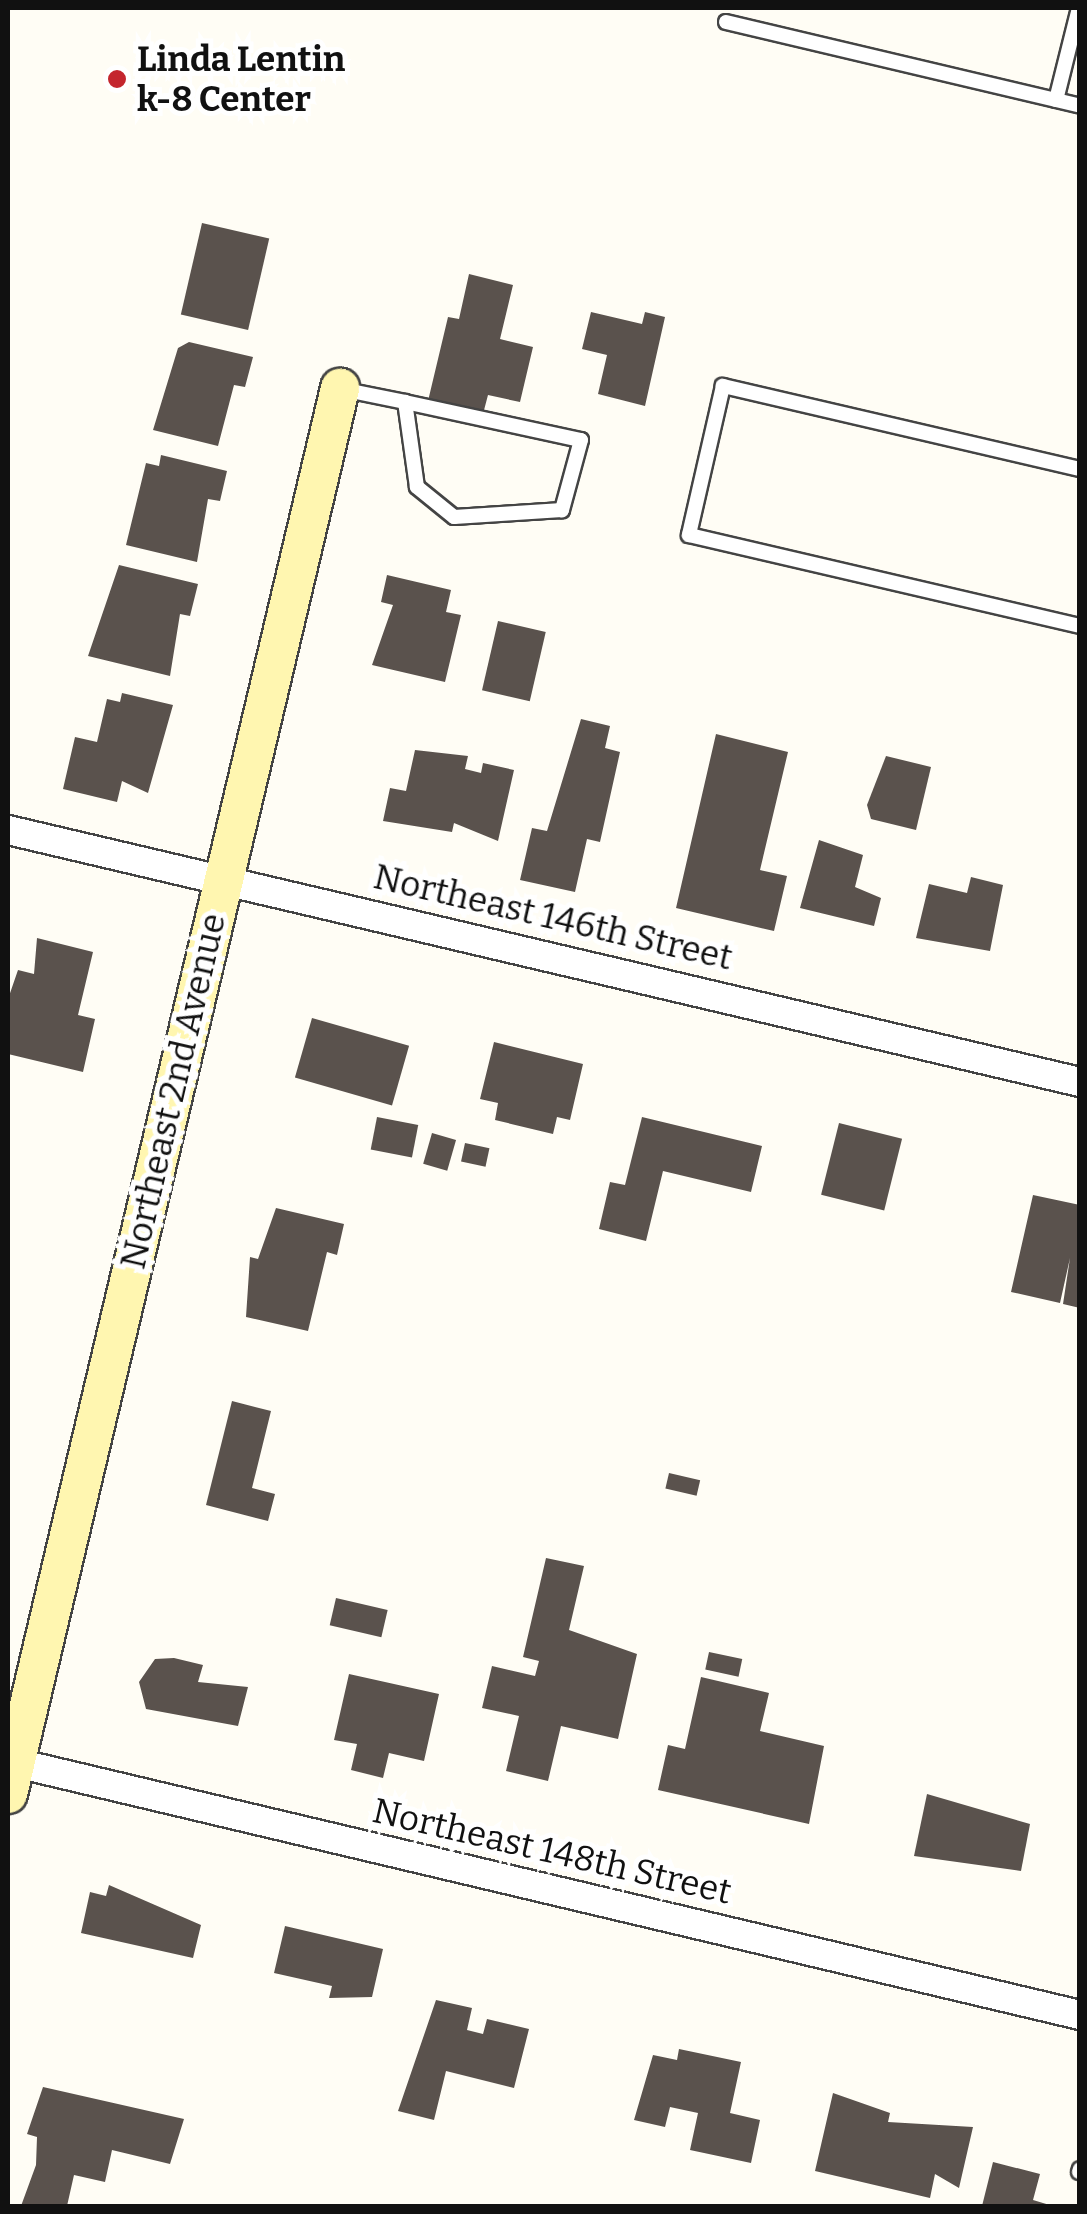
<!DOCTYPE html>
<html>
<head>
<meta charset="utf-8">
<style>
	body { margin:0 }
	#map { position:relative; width:1087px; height:2214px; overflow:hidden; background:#fffdf5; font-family:Bitter,serif }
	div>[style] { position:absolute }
	.building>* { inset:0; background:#5a524d; transform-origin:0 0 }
	.roads { filter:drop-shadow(2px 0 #444) drop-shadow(-2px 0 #444) drop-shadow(0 2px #444) drop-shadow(0 -2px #444) }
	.lane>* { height:14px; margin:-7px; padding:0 7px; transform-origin:7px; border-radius:7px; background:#fff }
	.street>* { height:28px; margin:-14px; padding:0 14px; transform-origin:14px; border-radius:14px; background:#fff }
	.secondary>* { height:38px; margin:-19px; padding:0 19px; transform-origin:19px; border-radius:19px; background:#fff6b0 }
	.dots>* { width:28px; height:28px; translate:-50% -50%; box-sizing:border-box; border:5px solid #fff; border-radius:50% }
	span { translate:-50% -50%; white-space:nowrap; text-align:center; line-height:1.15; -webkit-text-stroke:10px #fff; paint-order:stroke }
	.poi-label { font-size:35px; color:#111; font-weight:700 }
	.left { translate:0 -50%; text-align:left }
	.street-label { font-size:35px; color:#111 }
	.frame { position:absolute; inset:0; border:10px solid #111; pointer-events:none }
</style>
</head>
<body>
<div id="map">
	<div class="building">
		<i style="left:202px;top:223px;width:69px;height:94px;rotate:13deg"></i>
		<i style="clip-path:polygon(469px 274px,513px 285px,500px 339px,533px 347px,520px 402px,488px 395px,483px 414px,428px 401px,448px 317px,459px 319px)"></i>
		<i style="clip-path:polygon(591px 312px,642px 324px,645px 312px,665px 317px,645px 406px,598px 394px,607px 355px,582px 349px)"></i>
		<i style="clip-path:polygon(189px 342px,253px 357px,245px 387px,234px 385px,218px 446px,153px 430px,178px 348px)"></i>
		<i style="clip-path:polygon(161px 455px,227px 471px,220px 501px,208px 499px,197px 562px,126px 545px,146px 463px,159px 466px)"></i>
		<i style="clip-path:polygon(119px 565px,198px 584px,190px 616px,180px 614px,170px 676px,88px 656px)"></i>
		<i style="clip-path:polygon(387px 575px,451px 590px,446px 612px,461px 615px,445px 682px,372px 665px,393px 605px,381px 602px)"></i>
		<i style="left:498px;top:621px;width:49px;height:71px;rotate:13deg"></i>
		<i style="clip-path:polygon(122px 693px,173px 705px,148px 793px,122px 781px,117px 802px,63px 789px,75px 737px,97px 742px,107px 699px,120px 702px)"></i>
		<i style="clip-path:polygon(581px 719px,610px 726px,605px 748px,620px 752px,600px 842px,587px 839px,575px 892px,520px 880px,532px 828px,547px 831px)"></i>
		<i style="clip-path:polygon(716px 734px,788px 752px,760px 870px,787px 876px,774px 931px,676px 908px)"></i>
		<i style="clip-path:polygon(415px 750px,468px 756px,465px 769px,481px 773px,483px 763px,514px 770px,498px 841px,454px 823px,452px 832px,383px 821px,390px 788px,406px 791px)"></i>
		<i style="clip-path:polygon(886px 756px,931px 767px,916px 830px,871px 819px,867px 805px)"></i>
		<i style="clip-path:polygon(819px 840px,863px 855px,855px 887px,881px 898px,874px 926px,800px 908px)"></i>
		<i style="clip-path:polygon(971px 877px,1003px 885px,990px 951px,916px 938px,929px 884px,967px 893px)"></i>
		<i style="clip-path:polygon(37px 938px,93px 952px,78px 1015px,95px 1019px,83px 1072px,8px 1054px,8px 999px,18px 970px,34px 974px)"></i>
		<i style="left:312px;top:1018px;width:101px;height:62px;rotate:16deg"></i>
		<i style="clip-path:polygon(494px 1042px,583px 1064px,570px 1120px,557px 1117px,553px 1134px,495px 1120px,498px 1103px,480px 1099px)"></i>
		<i style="left:377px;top:1117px;width:42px;height:33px;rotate:11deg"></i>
		<i style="clip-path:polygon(642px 1117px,762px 1146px,751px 1192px,663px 1171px,646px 1241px,599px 1229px,610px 1182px,625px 1185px)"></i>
		<i style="left:839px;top:1123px;width:65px;height:74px;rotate:14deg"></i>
		<i style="left:432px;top:1133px;width:25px;height:32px;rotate:16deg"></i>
		<i style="left:465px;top:1143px;width:25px;height:19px;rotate:12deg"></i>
		<i style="clip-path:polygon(1033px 1195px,1080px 1205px,1080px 1308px,1063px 1304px,1070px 1258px,1060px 1303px,1011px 1292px)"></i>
		<i style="clip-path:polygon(276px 1208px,344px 1224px,337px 1255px,327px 1252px,308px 1331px,246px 1317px,250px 1257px,258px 1259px)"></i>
		<i style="clip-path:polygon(232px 1401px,271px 1411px,252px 1488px,275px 1494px,268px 1521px,206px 1505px)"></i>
		<i style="left:669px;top:1473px;width:32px;height:16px;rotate:13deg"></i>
		<i style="clip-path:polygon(546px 1558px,584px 1566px,569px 1630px,637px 1654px,618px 1739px,561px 1726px,548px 1781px,506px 1771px,519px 1716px,482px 1708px,492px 1666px,535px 1676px,539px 1661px,523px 1657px)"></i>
		<i style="left:336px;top:1598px;width:53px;height:28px;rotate:13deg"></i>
		<i style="left:709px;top:1652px;width:34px;height:18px;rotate:12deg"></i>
		<i style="clip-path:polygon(174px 1658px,203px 1665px,198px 1682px,248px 1687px,238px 1726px,146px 1709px,139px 1682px,155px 1659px)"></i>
		<i style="clip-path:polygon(349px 1674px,439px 1694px,424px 1761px,389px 1753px,383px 1778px,351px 1770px,357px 1744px,334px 1740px)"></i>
		<i style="clip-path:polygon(701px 1677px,769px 1693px,760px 1731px,824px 1746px,809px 1824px,658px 1790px,668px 1745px,685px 1749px)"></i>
		<i style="clip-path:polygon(927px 1794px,1030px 1824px,1021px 1871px,914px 1856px)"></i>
		<i style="clip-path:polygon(109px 1885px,201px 1925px,193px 1958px,81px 1933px,90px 1892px,106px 1896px)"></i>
		<i style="clip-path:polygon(285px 1926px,383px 1949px,372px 1997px,329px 1998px,332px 1986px,274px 1973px)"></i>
		<i style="clip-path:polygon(436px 2000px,472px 2008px,467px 2030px,483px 2034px,487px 2019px,529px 2029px,514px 2088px,446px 2071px,434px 2120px,398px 2111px)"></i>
		<i style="clip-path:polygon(679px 2049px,741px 2062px,730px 2113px,760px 2120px,751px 2163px,690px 2150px,698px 2113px,670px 2107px,665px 2127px,634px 2120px,653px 2055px,677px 2060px)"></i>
		<i style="clip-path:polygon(43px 2087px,184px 2119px,170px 2164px,112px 2150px,105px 2182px,74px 2175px,67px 2206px,21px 2206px,36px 2165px,37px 2137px,27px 2134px)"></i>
		<i style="clip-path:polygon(833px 2093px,890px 2113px,888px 2122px,973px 2127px,959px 2188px,935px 2174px,930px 2198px,815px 2171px)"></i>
		<i style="clip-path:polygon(993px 2162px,1040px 2174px,1033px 2200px,1053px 2206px,982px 2206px)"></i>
	</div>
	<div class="roads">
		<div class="lane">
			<i style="left:726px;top:22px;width:364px;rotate:13.3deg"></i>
			<i style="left:1056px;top:100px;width:95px;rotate:-76deg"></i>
			<i style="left:341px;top:389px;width:65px;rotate:11.5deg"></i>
			<i style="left:405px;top:402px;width:180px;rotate:12.2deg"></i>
			<i style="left:581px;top:440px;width:73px;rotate:105.2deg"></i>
			<i style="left:562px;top:510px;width:108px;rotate:176.3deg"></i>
			<i style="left:454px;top:517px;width:48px;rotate:-141deg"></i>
			<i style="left:417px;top:487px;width:86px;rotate:-98deg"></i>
			<i style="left:1080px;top:469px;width:367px;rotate:-166.9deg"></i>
			<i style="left:723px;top:386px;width:153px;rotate:102.9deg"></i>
			<i style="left:689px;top:535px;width:401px;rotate:13.1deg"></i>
			<i style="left:1079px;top:2172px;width:3px;rotate:-72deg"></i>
		</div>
		<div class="street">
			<i style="left:8px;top:830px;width:1101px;rotate:13.23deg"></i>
			<i style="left:8px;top:1761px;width:1102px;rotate:13.33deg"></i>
		</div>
		<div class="secondary">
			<i style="left:8px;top:1794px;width:1445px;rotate:-76.71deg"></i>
		</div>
	</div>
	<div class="dots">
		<i style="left:117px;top:79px;background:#c4262e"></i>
	</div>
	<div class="poi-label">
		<span class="left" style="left:137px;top:79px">Linda Lentin<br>k-8 Center</span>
	</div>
	<div class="street-label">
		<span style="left:553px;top:917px;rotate:13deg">Northeast 146th Street</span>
		<span style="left:173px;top:1091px;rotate:-77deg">Northeast 2nd Avenue</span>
		<span style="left:552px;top:1851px;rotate:13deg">Northeast 148th Street</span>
	</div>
	<div class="frame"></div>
</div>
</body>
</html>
